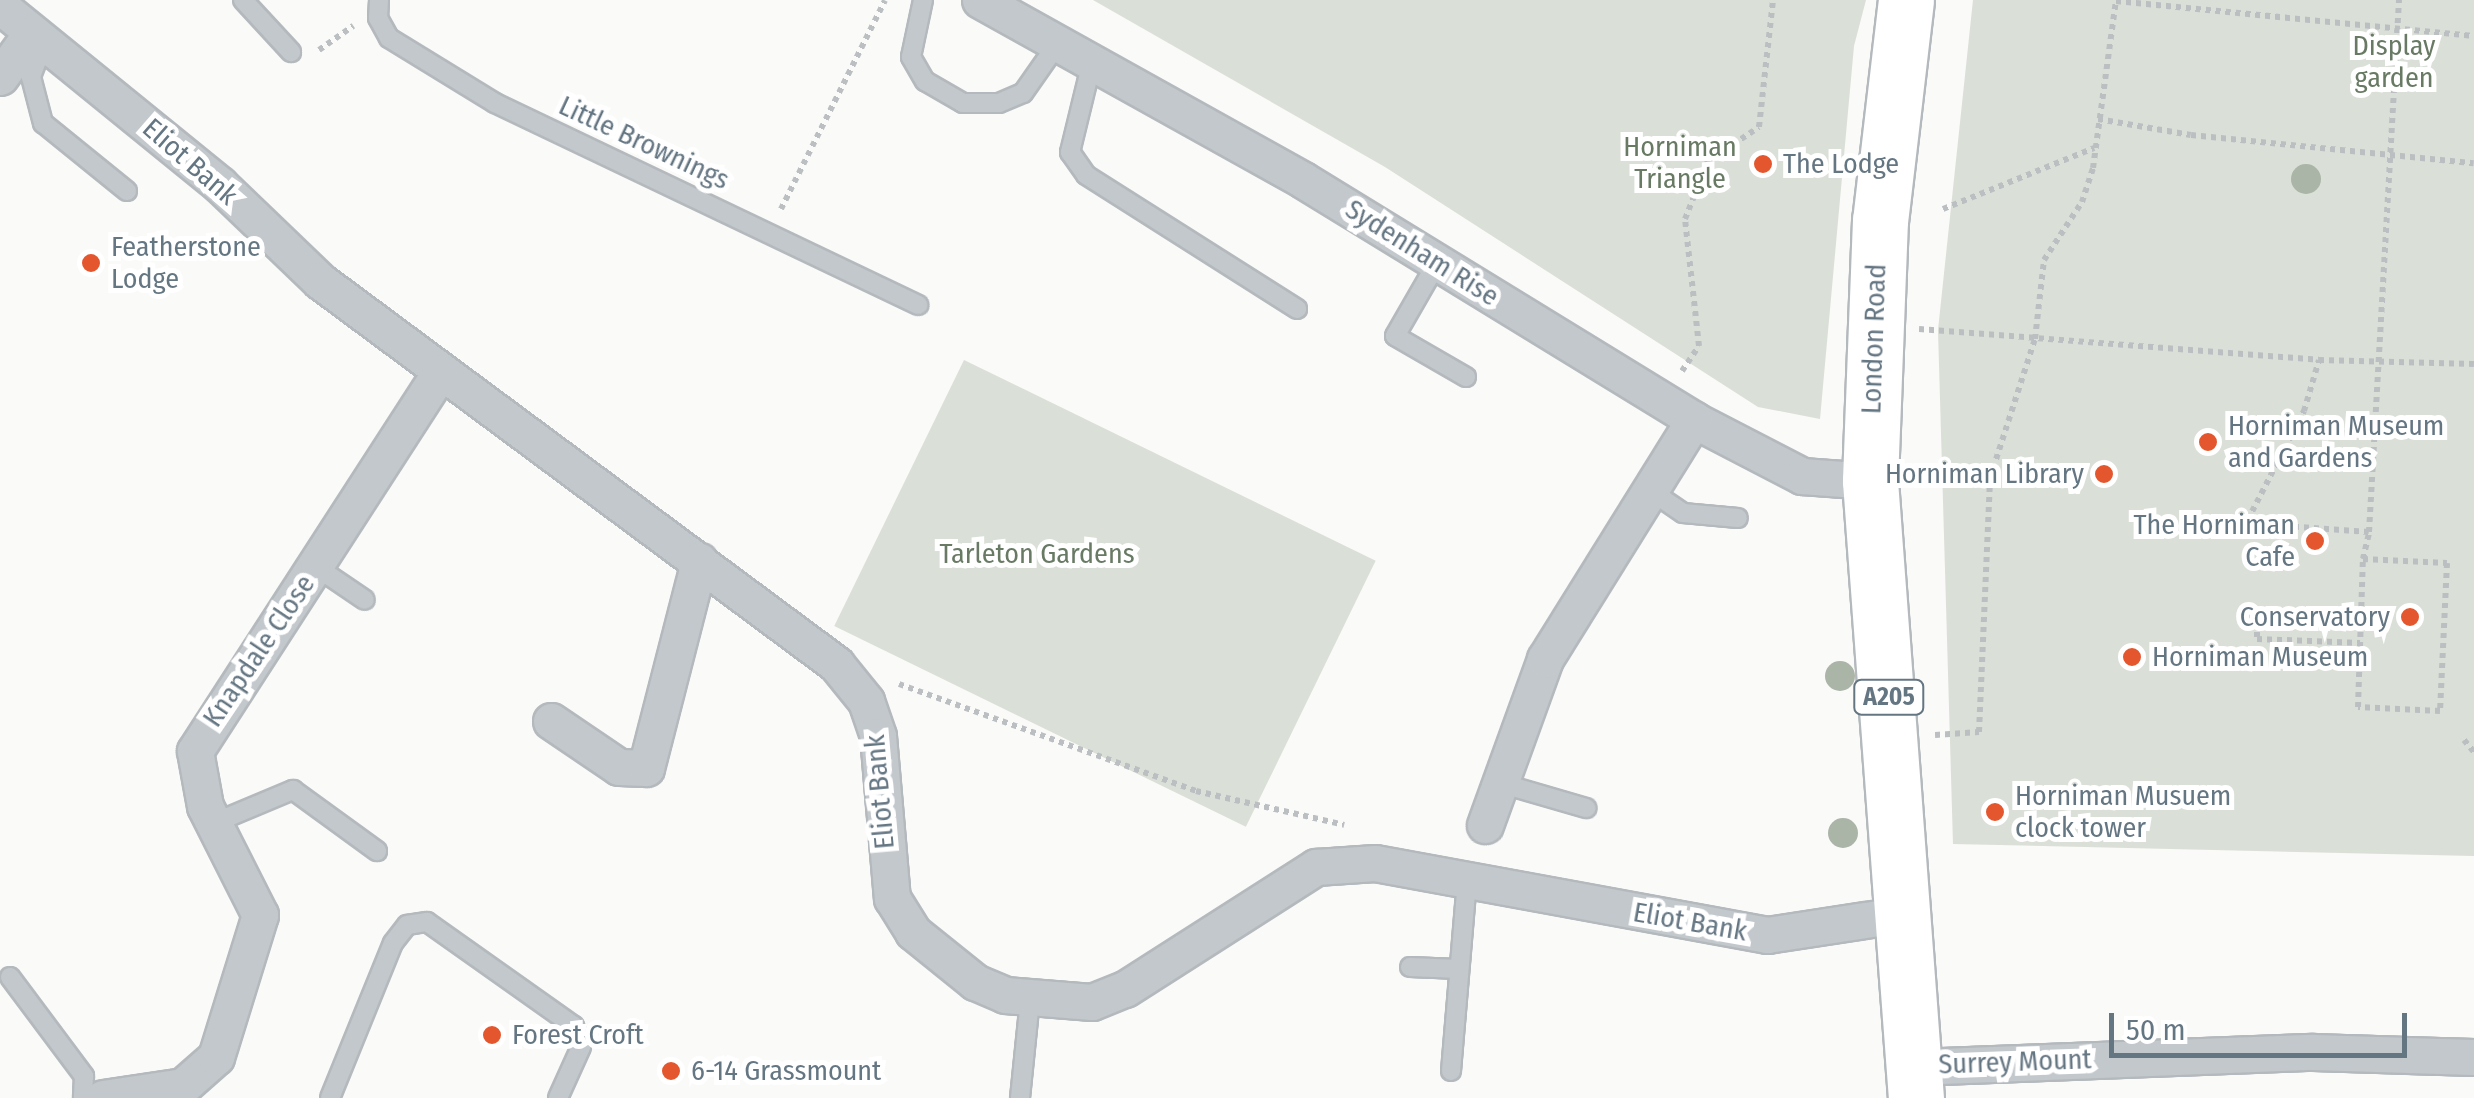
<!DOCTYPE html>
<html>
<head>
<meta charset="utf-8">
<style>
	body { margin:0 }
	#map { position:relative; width:2474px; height:1098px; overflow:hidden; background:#fafaf8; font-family:"Fira Sans Condensed",sans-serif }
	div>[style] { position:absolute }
	.green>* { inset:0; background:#dadfd7; transform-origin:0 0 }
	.path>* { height:6px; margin-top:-3px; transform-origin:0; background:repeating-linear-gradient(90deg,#bbbfc2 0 5px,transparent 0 10px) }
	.roads { filter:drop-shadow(2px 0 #b4b9bd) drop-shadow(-2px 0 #b4b9bd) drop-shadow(0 2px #b4b9bd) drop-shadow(0 -2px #b4b9bd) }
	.service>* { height:18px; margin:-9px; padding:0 9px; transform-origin:9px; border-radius:9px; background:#c3c8cc }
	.minor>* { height:35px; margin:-17.5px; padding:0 17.5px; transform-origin:17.5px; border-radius:17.5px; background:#c3c8cc }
	.trunk>* { height:55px; margin:-27.5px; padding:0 27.5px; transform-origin:27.5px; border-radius:27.5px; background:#fff }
	.trees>* { width:30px; height:30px; margin:-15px; border-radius:50%; background:#aab4a7 }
	.dots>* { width:28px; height:28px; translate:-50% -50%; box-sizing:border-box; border:5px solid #fff; border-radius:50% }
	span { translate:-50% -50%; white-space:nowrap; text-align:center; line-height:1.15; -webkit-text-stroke:10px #fff; paint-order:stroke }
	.shield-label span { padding:2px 8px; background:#fff; border:2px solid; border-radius:8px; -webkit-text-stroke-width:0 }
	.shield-label { font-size:25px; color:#657683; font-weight:700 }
	.park-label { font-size:28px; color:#687a64 }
	.street-label { font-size:28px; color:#657683 }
	.poi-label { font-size:28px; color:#657683 }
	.left { translate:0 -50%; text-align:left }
	.right { translate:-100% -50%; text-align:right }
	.scale { position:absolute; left:2109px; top:1013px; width:298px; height:45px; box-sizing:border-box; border:5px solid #657683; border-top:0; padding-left:12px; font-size:30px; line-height:35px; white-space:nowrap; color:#657683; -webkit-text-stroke:8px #fff; paint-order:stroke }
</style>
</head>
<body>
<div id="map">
	<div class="green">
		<i style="clip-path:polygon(1093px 0,1866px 0,1854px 46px,1820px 419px,1758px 407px,1385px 167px)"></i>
		<i style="clip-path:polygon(1973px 0,2474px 0,2474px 856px,1953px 844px,1938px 330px)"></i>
		<i style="left:964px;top:360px;width:458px;height:296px;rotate:26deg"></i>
	</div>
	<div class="path">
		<i style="left:2116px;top:1px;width:360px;rotate:5.6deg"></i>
		<i style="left:319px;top:50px;width:42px;rotate:-35.2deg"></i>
		<i style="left:2098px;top:119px;width:94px;rotate:9.8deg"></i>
		<i style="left:2191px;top:135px;width:284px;rotate:5.7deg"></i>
		<i style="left:781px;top:209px;width:233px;rotate:-63.5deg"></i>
		<i style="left:1943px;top:209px;width:163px;rotate:-22deg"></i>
		<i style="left:1919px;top:329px;width:401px;rotate:4.4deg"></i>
		<i style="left:2319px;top:360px;width:155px;rotate:1.5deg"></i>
		<i style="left:1682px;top:371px;width:30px;rotate:-56deg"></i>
		<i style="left:1699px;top:346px;width:128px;rotate:-96.3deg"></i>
		<i style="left:1685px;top:219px;width:62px;rotate:-68.4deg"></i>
		<i style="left:1708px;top:161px;width:61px;rotate:-33.7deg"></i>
		<i style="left:1759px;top:127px;width:128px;rotate:-83.7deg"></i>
		<i style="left:2292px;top:432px;width:84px;rotate:1.4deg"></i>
		<i style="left:2244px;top:523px;width:125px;rotate:4.1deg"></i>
		<i style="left:2369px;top:532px;width:533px;rotate:-86.77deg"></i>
		<i style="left:2243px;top:529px;width:133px;rotate:-62.7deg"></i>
		<i style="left:2304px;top:411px;width:53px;rotate:-73.6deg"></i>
		<i style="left:2363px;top:559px;width:84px;rotate:2.7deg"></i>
		<i style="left:2447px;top:563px;width:148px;rotate:92.7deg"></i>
		<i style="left:2440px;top:711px;width:82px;rotate:-177.2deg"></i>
		<i style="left:2358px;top:707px;width:148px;rotate:-88.1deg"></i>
		<i style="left:2363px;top:559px;width:28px;rotate:-77deg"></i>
		<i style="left:2257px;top:632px;width:7px;rotate:90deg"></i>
		<i style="left:2257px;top:639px;width:103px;rotate:2.2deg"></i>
		<i style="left:899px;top:684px;width:316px;rotate:19.8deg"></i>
		<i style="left:1196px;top:791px;width:152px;rotate:12.9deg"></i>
		<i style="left:1935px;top:735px;width:44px;rotate:-3.9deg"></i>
		<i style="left:1979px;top:732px;width:254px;rotate:-87.5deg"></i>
		<i style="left:1990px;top:478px;width:146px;rotate:-72.1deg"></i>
		<i style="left:2035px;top:339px;width:80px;rotate:-83.5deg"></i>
		<i style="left:2044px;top:260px;width:69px;rotate:-56.8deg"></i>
		<i style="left:2082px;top:202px;width:36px;rotate:-72deg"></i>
		<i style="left:2093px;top:168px;width:170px;rotate:-82.2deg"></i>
		<i style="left:2464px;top:740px;width:16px;rotate:50deg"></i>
	</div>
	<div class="roads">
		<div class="service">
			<i style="left:243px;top:0;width:71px;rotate:47.3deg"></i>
			<i style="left:379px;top:0;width:18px;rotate:93deg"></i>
			<i style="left:378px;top:18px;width:23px;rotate:61deg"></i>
			<i style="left:389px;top:38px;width:124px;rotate:31.5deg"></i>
			<i style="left:495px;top:103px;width:469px;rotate:25.5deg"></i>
			<i style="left:923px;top:0;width:58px;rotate:101.9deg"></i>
			<i style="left:911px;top:57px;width:28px;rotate:60deg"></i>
			<i style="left:925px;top:81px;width:44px;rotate:30.1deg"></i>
			<i style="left:963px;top:103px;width:36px"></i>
			<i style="left:999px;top:103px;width:26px;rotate:-23deg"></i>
			<i style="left:1023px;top:93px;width:61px;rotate:-55deg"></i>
			<i style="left:43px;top:45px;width:34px;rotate:111deg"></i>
			<i style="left:31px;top:77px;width:48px;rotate:75.4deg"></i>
			<i style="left:43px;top:123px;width:108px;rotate:39deg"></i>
			<i style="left:1092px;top:62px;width:93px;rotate:103.7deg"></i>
			<i style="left:1070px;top:152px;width:28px;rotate:55deg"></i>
			<i style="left:1086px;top:175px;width:250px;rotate:32.4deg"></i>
			<i style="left:1437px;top:263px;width:84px;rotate:119.9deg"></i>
			<i style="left:1395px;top:336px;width:82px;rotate:30deg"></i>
			<i style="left:1648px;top:489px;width:42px;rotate:34.4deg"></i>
			<i style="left:1683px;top:513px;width:55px;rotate:5.2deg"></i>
			<i style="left:315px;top:566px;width:60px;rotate:34.2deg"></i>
			<i style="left:1500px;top:783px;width:90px;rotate:16.2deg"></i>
			<i style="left:214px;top:823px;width:86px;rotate:-22.7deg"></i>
			<i style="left:293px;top:790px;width:104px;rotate:36deg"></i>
			<i style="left:1410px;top:967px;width:49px;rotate:2.3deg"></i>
			<i style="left:10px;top:977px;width:124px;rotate:53.2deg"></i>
			<i style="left:84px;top:1076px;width:22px;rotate:93deg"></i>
			<i style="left:1451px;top:1071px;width:191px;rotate:-85.2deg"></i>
			<i style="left:330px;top:1098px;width:167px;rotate:-67.9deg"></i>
			<i style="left:393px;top:943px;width:23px;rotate:-52deg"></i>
			<i style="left:407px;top:925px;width:20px;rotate:-9deg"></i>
			<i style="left:427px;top:922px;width:180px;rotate:35.3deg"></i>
			<i style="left:574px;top:1026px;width:22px;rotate:72deg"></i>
			<i style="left:581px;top:1047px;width:56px;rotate:114.3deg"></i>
			<i style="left:1020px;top:1098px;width:100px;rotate:-84.2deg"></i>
		</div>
		<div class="minor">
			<i style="left:980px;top:0;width:370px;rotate:29.1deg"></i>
			<i style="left:1303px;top:180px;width:459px;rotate:31.5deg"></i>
			<i style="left:1694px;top:420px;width:122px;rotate:27.4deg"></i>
			<i style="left:1802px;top:476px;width:68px;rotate:4.2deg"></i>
			<i style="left:0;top:6px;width:284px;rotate:39.1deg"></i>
			<i style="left:220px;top:185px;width:139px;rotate:43.8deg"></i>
			<i style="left:320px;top:281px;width:643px;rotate:36.58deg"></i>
			<i style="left:836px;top:664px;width:48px;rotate:51deg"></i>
			<i style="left:866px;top:701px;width:37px;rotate:71deg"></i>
			<i style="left:878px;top:736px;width:163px;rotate:85.1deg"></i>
			<i style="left:892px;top:898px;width:40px;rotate:58deg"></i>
			<i style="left:913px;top:932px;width:80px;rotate:38.9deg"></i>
			<i style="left:975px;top:982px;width:33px;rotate:23deg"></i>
			<i style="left:1005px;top:995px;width:87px;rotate:4.6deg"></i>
			<i style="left:1092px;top:1002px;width:35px;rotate:-22deg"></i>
			<i style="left:1125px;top:989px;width:227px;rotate:-32.6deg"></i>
			<i style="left:1316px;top:867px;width:59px;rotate:-3.9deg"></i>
			<i style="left:1375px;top:863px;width:399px;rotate:10.4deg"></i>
			<i style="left:1767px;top:935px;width:139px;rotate:-8.7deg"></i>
			<i style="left:0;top:77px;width:52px;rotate:-54.5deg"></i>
			<i style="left:551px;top:721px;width:82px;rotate:34.1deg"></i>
			<i style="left:619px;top:767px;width:27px;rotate:2deg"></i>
			<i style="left:646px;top:768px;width:214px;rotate:-75.6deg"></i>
			<i style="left:1485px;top:825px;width:177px;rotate:-70.1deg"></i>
			<i style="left:1545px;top:659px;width:282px;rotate:-58.1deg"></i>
			<i style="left:1915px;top:1067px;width:398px;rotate:-2.2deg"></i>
			<i style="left:2313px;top:1052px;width:161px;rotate:1.8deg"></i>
			<i style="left:103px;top:1098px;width:81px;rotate:-8.5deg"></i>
			<i style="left:183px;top:1086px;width:44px;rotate:-41.3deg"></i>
			<i style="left:216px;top:1057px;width:149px;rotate:-72.8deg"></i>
			<i style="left:260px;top:915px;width:122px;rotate:-116.8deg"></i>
			<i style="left:205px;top:806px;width:56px;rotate:-100.3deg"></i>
			<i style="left:195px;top:751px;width:450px;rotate:-57.1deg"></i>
		</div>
		<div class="trunk">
			<i style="left:1906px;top:0;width:222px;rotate:96.7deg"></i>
			<i style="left:1880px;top:220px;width:261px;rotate:92.2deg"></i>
			<i style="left:1870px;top:481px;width:619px;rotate:85.74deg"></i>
		</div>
	</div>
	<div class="trees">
		<i style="left:2306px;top:179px"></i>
		<i style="left:1840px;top:676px"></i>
		<i style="left:1843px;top:833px"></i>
	</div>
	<div class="dots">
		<i style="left:1763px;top:164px;background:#e4572e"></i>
		<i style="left:91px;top:263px;background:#e4572e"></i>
		<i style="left:2208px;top:442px;background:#e4572e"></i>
		<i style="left:2104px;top:474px;background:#e4572e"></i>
		<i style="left:2315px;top:541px;background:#e4572e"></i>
		<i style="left:2410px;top:617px;background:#e4572e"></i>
		<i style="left:2132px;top:657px;background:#e4572e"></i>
		<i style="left:1995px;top:812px;background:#e4572e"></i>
		<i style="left:492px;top:1035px;background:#e4572e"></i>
		<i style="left:671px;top:1071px;background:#e4572e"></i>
	</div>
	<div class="shield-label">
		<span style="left:1889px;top:697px">A205</span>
	</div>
	<div class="park-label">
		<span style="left:2394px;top:62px">Display<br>garden</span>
		<span style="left:1680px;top:163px">Horniman<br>Triangle</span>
		<span style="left:1037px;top:554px">Tarleton Gardens</span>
	</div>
	<div class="street-label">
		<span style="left:644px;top:143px;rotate:25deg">Little Brownings</span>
		<span style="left:190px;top:162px;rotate:41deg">Eliot Bank</span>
		<span style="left:1422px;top:253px;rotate:32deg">Sydenham Rise</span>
		<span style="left:1874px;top:339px;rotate:-88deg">London Road</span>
		<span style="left:259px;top:651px;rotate:-56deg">Knapdale Close</span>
		<span style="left:880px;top:792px;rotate:-95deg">Eliot Bank</span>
		<span style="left:1690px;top:922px;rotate:10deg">Eliot Bank</span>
		<span style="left:2015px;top:1062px;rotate:-2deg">Surrey Mount</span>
	</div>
	<div class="poi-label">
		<span class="left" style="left:1783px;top:164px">The Lodge</span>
		<span class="left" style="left:111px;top:263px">Featherstone<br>Lodge</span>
		<span class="left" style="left:2228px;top:442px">Horniman Museum<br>and Gardens</span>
		<span class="right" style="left:2084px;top:474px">Horniman Library</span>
		<span class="right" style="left:2295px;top:541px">The Horniman<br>Cafe</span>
		<span class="right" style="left:2390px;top:617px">Conservatory</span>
		<span class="left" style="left:2152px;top:657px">Horniman Museum</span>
		<span class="left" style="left:2015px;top:812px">Horniman Musuem<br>clock tower</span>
		<span class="left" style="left:512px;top:1035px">Forest Croft</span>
		<span class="left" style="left:691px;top:1071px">6-14 Grassmount</span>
	</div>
	<div class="scale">50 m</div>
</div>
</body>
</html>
